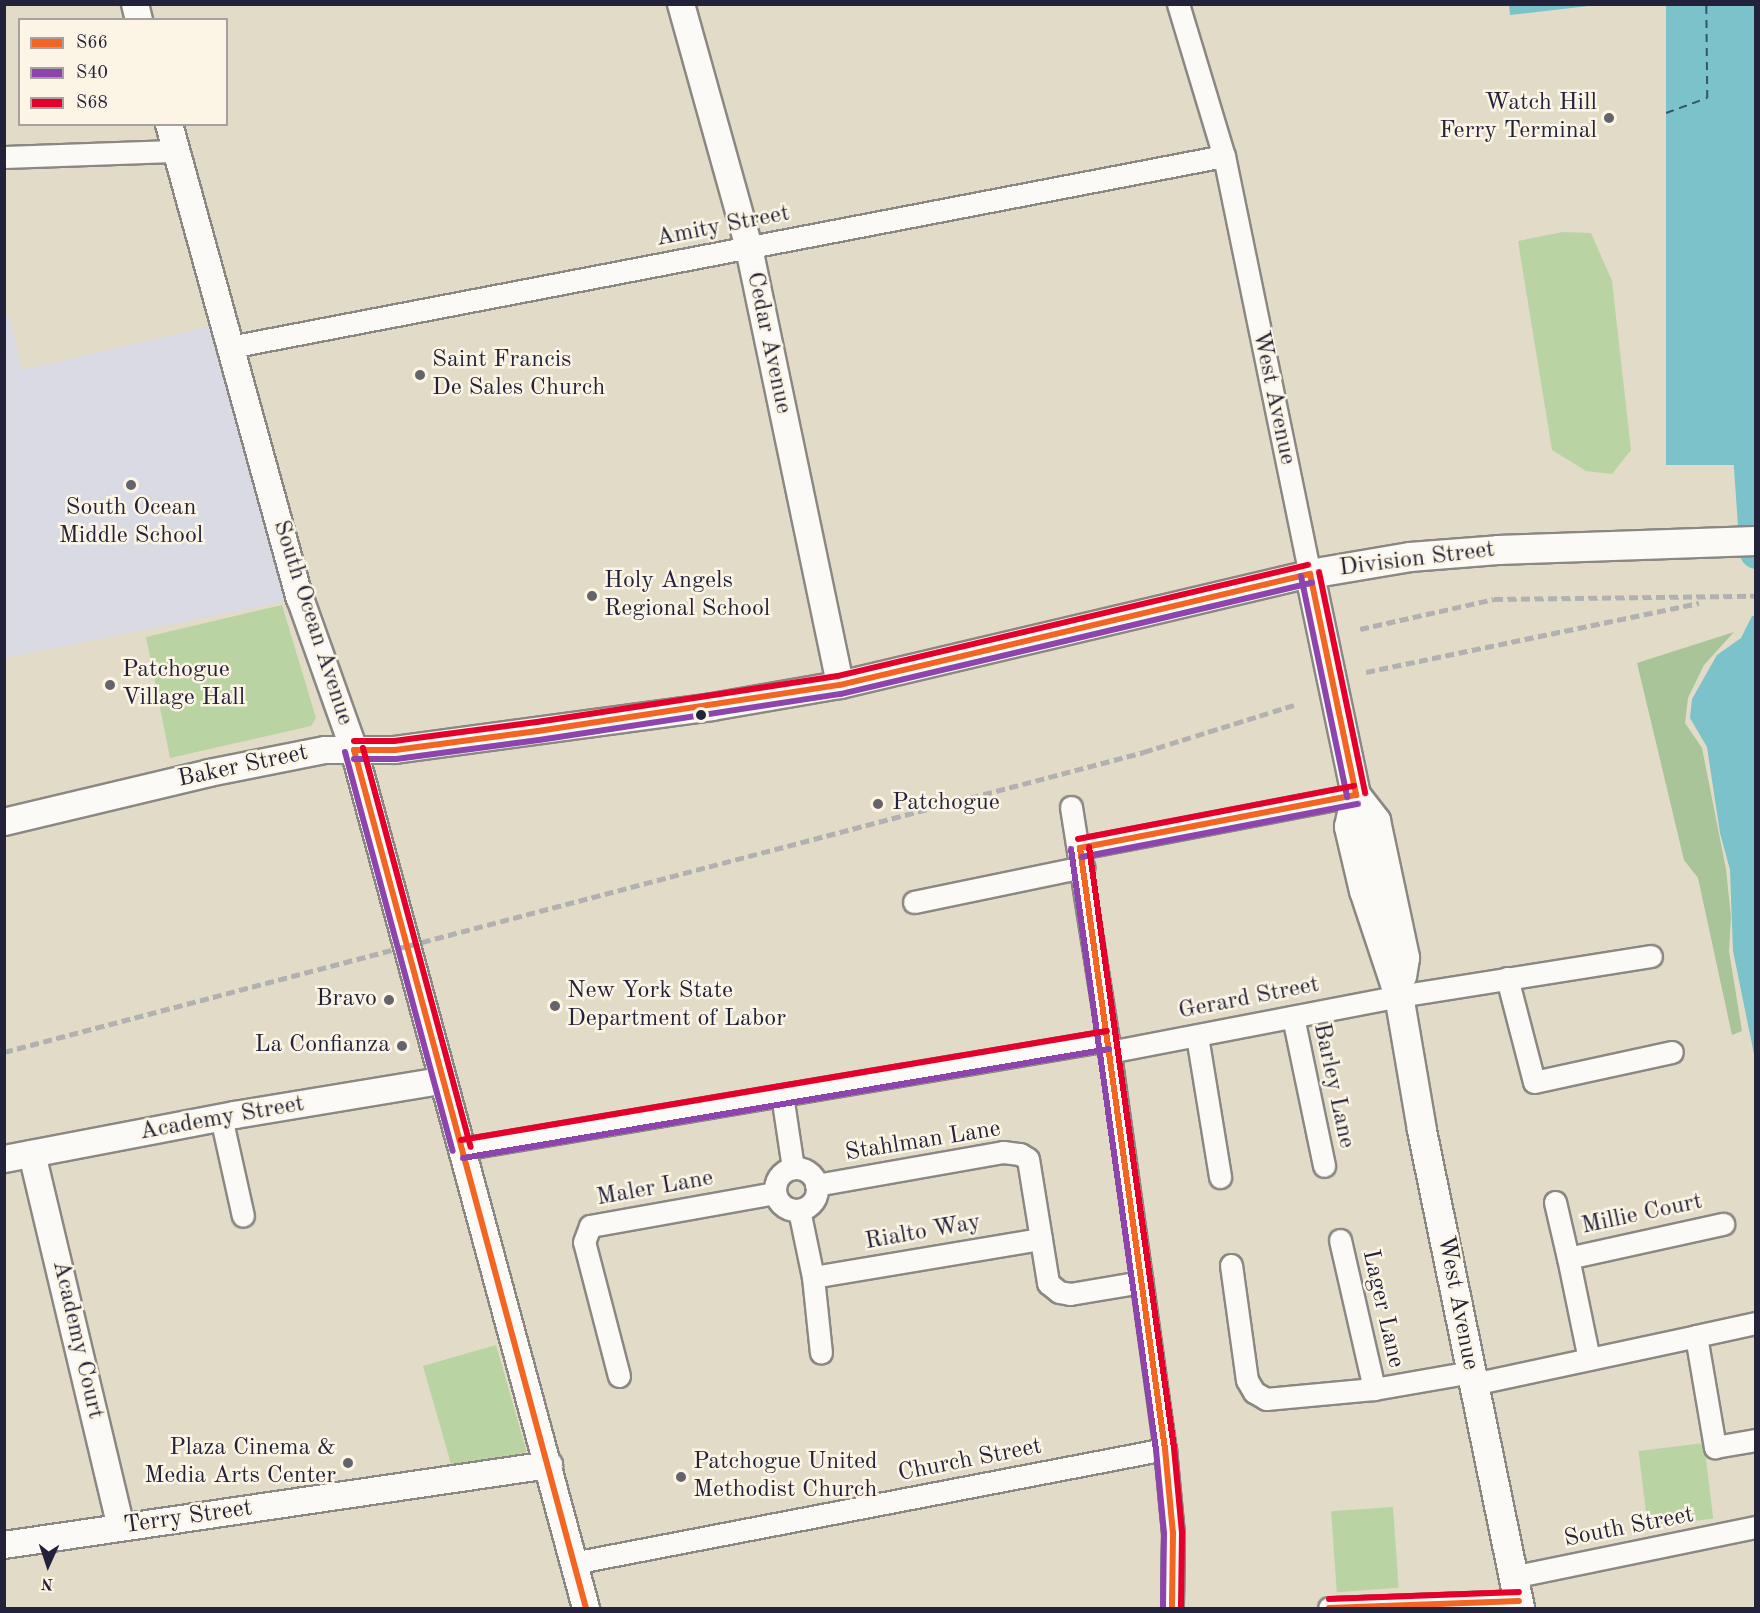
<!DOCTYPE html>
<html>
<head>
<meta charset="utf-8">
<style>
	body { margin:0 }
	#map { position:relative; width:1760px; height:1613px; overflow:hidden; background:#e2dbc8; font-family:"Old Standard TT",serif }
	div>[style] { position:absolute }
	.built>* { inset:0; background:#d9dae3 }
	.green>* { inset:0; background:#b9d4a2; transform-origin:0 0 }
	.forest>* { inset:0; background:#a9c498 }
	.water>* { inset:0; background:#7bc2cb; transform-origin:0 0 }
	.river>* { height:32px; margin:-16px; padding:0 16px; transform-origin:16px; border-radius:16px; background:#7bc2cb }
	.ferry>* { height:1.5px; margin-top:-0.75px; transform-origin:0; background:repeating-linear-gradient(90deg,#32566e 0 8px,transparent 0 14px) }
	.roads { filter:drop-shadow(2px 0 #8b8782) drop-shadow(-2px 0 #8b8782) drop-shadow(0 2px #8b8782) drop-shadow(0 -2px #8b8782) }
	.minor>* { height:21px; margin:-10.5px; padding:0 10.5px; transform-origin:10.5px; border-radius:10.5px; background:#fbfaf7 }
	.minor>.ring { margin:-10.5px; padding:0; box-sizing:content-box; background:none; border:21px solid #fbfaf7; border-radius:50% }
	.tertiary>* { height:26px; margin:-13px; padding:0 13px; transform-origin:13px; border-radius:13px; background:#fbfaf7 }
	.secondary>* { height:28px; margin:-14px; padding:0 14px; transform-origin:14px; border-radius:14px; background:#fbfaf7 }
	.rail>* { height:4.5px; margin-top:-2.25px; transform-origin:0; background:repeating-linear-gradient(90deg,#b2b1b2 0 9px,transparent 0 13.5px) }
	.bus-1>* { height:6px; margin:-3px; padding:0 3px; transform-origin:3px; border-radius:3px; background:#f26522 }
	.bus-2>* { height:6px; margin:-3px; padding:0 3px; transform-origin:3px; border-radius:3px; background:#8e44ad }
	.bus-3>* { height:6px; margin:-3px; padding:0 3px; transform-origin:3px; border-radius:3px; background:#e4002b }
	.dots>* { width:16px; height:16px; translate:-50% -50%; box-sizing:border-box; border:3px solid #fcf5e5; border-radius:50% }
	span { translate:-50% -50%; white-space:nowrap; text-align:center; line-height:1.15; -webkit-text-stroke:5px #fcf5e5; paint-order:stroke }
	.poi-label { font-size:24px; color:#22223b }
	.right { translate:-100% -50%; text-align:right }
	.left { translate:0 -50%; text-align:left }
	.street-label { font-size:24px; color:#22223b }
	.frame { position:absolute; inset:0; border:6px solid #22223b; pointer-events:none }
	.legend { position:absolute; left:18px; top:18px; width:210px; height:108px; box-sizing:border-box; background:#fcf5e5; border:2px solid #a5a1a1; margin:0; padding:8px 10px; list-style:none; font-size:18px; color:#22223b }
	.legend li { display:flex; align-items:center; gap:12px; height:30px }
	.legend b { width:30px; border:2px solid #a5a1a1 }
	.north { position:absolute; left:18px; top:1535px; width:60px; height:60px; -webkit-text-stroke:4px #fcf5e5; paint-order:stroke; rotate:183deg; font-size:16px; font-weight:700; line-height:24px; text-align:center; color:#22223b }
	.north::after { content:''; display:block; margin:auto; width:21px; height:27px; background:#22223b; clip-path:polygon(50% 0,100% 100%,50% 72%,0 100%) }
</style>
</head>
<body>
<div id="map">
	<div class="built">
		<i style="clip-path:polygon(9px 315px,22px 370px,210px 326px,292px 600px,5px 658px,5px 316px)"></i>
	</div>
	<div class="green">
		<i style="clip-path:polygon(1563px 232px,1591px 233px,1612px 281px,1631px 450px,1612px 474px,1586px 471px,1552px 450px,1518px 241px)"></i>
		<i style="clip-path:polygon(282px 605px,316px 718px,311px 726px,170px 758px,146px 637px)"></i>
		<i style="left:496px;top:1345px;width:111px;height:76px;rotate:74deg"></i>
		<i style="left:1704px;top:1443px;width:76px;height:66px;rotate:83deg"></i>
		<i style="left:1393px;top:1507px;width:81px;height:62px;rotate:86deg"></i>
	</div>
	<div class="forest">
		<i style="clip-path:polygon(1734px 632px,1704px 665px,1688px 698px,1685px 723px,1702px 748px,1726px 869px,1731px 917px,1729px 951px,1742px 1031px,1732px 1035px,1698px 878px,1684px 860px,1637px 663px)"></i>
	</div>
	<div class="water">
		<i style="clip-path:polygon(1509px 5px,1509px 4px,1597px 5px,1510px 15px)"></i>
		<i style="left:1666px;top:5px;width:89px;height:460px"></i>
		<i style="clip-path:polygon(1752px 616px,1755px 616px,1755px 1059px,1733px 951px,1730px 870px,1720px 833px,1707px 747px,1690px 718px,1692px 699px,1717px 655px,1741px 638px)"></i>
	</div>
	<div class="river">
		<i style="left:1747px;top:425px;width:128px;rotate:86deg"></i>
	</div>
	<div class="ferry">
		<i style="left:1666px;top:113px;width:44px;rotate:-20.1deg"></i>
		<i style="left:1707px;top:98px;width:94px;rotate:-90.6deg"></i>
	</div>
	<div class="roads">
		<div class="minor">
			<i style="left:1178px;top:4px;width:159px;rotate:73.2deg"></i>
			<i style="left:1224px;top:156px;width:427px;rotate:78.4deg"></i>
			<i style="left:4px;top:157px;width:173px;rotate:-2deg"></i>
			<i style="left:230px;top:347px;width:1012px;rotate:-10.88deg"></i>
			<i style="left:1071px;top:807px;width:236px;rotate:81deg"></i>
			<i style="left:1108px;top:1040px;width:413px;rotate:82.1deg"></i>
			<i style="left:1165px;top:1449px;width:84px;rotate:84.6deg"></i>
			<i style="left:1173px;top:1533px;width:75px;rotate:90.8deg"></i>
			<i style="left:1080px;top:848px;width:281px;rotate:-10.9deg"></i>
			<i style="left:914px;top:902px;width:173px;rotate:-11.7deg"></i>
			<i style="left:1507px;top:978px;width:107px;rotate:75.4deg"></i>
			<i style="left:1534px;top:1082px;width:141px;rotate:-12.3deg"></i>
			<i style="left:1293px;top:1017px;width:152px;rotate:78.2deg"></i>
			<i style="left:1197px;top:1036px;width:143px;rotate:80.7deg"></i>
			<i style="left:1109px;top:1052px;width:295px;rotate:-10.9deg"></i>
			<i style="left:1399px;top:996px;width:255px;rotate:-9deg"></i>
			<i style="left:782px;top:1095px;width:74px;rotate:81.4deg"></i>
			<i style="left:221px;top:1117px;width:101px;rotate:77.5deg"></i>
			<i style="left:462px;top:1149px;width:655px;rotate:-9.58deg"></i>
			<i class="ring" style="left:775px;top:1168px;width:21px;height:21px"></i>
			<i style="left:816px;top:1185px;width:190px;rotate:-10deg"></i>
			<i style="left:1003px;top:1152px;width:17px;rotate:7deg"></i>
			<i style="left:1020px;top:1154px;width:9px;rotate:32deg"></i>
			<i style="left:1028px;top:1159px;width:126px;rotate:80.8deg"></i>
			<i style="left:1048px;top:1283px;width:14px;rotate:39deg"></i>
			<i style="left:1059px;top:1292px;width:11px;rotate:10deg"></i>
			<i style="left:1070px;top:1294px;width:73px;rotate:-9.5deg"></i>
			<i style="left:1555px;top:1202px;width:57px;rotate:76.9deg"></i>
			<i style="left:799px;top:1210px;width:68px;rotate:78.2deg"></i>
			<i style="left:813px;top:1277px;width:76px;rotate:84deg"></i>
			<i style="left:1340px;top:1240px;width:153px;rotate:77.1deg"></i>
			<i style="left:1231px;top:1265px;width:116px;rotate:82.1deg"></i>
			<i style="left:1247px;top:1380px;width:14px;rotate:60deg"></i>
			<i style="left:1254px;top:1392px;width:14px;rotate:30deg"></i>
			<i style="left:1266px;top:1399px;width:108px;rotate:-5.3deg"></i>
			<i style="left:1374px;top:1389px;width:98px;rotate:-9.9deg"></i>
			<i style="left:813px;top:1277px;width:231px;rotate:-9.5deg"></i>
			<i style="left:1696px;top:1336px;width:61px;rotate:-12.2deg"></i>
			<i style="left:1589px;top:1359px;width:103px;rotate:-101.7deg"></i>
			<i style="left:1568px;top:1258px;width:159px;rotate:-12.4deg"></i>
			<i style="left:619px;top:1376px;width:138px;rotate:-104.6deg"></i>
			<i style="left:584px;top:1242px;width:17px;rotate:-69deg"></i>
			<i style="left:590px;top:1226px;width:188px;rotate:-10.1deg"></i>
			<i style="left:1473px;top:1384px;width:228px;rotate:-12.1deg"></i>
			<i style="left:1696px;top:1336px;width:113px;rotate:80.3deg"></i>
			<i style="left:1715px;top:1447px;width:42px;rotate:-9.7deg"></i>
			<i style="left:573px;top:1563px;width:603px;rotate:-10.9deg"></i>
			<i style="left:1512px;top:1577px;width:249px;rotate:-11.6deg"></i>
			<i style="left:1329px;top:1608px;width:190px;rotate:-2.1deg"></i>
		</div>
		<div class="tertiary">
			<i style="left:135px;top:4px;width:16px;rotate:76deg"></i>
			<i style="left:681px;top:4px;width:253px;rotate:74.4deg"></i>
			<i style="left:749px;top:248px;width:446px;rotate:78.2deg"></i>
			<i style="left:169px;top:124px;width:492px;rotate:74.6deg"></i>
			<i style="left:300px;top:598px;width:161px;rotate:70.4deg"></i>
			<i style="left:354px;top:750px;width:889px;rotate:74.87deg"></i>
			<i style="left:4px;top:822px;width:211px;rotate:-13.4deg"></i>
			<i style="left:209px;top:773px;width:118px;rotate:-11.2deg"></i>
			<i style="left:325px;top:750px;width:70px"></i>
			<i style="left:395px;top:750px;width:320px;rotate:-7.7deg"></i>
			<i style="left:712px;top:707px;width:130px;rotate:-9.8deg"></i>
			<i style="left:840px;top:685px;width:483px;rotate:-13.3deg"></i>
			<i style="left:32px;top:1154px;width:383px;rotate:76.6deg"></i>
			<i style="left:4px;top:1159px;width:235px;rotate:-10.8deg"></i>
			<i style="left:235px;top:1115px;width:209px;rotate:-9.4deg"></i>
			<i style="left:4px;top:1545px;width:551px;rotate:-8.35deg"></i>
		</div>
		<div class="secondary">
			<i style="left:1356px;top:795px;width:33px;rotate:52deg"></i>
			<i style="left:1376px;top:821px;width:140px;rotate:78deg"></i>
			<i style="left:1405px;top:958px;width:18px;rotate:99deg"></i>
			<i style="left:1520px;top:1608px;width:488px;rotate:-101.6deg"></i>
			<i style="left:1422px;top:1130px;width:136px;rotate:-99.7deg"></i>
			<i style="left:1399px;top:996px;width:111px;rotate:-108.4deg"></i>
			<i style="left:1364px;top:891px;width:66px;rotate:-103.2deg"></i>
			<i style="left:1349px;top:827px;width:33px;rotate:-78deg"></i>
			<i style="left:1356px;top:795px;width:226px;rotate:-101.8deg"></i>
			<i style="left:1310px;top:574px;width:101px;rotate:-9.6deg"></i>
			<i style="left:1410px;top:557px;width:88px;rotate:-4.5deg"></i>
			<i style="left:1498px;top:550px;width:258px;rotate:-2deg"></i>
		</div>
	</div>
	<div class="rail">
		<i style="left:1360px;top:629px;width:137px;rotate:-12.6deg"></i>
		<i style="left:1494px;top:599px;width:262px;rotate:-0.7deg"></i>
		<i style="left:1366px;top:672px;width:340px;rotate:-11.7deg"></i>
		<i style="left:4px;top:1052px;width:1179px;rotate:-14.74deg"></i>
		<i style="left:1144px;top:752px;width:160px;rotate:-17.4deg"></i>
	</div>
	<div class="bus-1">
		<i style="left:1310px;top:574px;width:226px;rotate:78.2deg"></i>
		<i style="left:354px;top:750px;width:41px"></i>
		<i style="left:395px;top:750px;width:144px;rotate:-7.6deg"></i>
		<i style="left:538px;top:731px;width:305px;rotate:-8.7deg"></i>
		<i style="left:840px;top:685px;width:483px;rotate:-13.3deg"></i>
		<i style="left:354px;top:750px;width:889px;rotate:74.87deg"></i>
		<i style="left:1080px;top:848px;width:607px;rotate:81.95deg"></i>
		<i style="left:1165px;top:1449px;width:84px;rotate:84.6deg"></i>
		<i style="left:1173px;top:1533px;width:75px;rotate:90.8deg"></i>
		<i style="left:1080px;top:848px;width:281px;rotate:-10.9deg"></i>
		<i style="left:1329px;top:1608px;width:190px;rotate:-2.1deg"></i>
	</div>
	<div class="bus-2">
		<i style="left:1301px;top:576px;width:226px;rotate:78.2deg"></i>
		<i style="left:345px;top:752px;width:413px;rotate:74.9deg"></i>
		<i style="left:354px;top:759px;width:42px"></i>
		<i style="left:396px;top:759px;width:144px;rotate:-7.6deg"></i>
		<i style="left:539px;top:740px;width:305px;rotate:-8.7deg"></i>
		<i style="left:841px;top:694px;width:484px;rotate:-13.3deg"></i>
		<i style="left:1071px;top:849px;width:607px;rotate:81.95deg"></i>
		<i style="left:1156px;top:1450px;width:83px;rotate:84.5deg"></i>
		<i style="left:1164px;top:1533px;width:75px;rotate:90.8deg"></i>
		<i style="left:1082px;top:857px;width:281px;rotate:-10.9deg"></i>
		<i style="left:463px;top:1158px;width:655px;rotate:-9.58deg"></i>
	</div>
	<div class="bus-3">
		<i style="left:1319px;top:572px;width:226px;rotate:78.2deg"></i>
		<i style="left:354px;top:741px;width:40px"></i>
		<i style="left:394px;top:741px;width:144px;rotate:-7.6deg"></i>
		<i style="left:537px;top:722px;width:304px;rotate:-8.7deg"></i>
		<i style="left:838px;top:676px;width:483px;rotate:-13.3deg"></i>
		<i style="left:363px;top:748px;width:413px;rotate:74.9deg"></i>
		<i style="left:1078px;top:839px;width:281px;rotate:-10.9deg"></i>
		<i style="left:1089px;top:847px;width:607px;rotate:81.95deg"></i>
		<i style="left:1174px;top:1448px;width:84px;rotate:84.6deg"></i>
		<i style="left:1182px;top:1532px;width:76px;rotate:90.8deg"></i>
		<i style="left:461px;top:1140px;width:655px;rotate:-9.58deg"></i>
		<i style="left:1329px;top:1599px;width:190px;rotate:-2.1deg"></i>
	</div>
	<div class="dots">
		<i style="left:1609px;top:118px;background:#65636c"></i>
		<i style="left:420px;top:375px;background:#65636c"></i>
		<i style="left:131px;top:485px;background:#65636c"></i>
		<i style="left:592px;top:596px;background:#65636c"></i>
		<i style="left:110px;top:685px;background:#65636c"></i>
		<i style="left:701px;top:715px;background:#22223b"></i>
		<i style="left:878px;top:804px;background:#65636c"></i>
		<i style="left:389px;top:1000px;background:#65636c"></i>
		<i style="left:555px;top:1006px;background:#65636c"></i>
		<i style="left:402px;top:1046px;background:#65636c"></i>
		<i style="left:348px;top:1463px;background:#65636c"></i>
		<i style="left:681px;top:1477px;background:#65636c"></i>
	</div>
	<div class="poi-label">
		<span class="right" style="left:1597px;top:118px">Watch Hill<br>Ferry Terminal</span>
		<span class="left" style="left:432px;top:375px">Saint Francis<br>De Sales Church</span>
		<span style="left:131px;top:523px">South Ocean<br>Middle School</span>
		<span class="left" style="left:604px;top:596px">Holy Angels<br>Regional School</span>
		<span class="left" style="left:122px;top:685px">Patchogue<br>Village Hall</span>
		<span class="left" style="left:892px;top:804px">Patchogue</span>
		<span class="left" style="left:567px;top:1006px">New York State<br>Department of Labor</span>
		<span class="right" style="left:377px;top:1000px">Bravo</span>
		<span class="right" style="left:390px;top:1046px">La Confianza</span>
		<span class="right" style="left:336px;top:1463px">Plaza Cinema &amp;<br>Media Arts Center</span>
		<span class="left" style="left:693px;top:1477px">Patchogue United<br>Methodist Church</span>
	</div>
	<div class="street-label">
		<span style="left:723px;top:227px;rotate:-11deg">Amity Street</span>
		<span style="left:768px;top:343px;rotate:78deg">Cedar Avenue</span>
		<span style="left:1273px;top:398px;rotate:78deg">West Avenue</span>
		<span style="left:1417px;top:560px;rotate:-7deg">Division Street</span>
		<span style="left:312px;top:623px;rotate:72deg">South Ocean Avenue</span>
		<span style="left:243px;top:767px;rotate:-12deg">Baker Street</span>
		<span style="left:1249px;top:999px;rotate:-11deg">Gerard Street</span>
		<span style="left:1333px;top:1086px;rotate:78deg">Barley Lane</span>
		<span style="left:222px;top:1119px;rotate:-10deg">Academy Street</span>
		<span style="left:923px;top:1142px;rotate:-9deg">Stahlman Lane</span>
		<span style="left:655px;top:1189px;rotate:-10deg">Maler Lane</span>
		<span style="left:1642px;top:1215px;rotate:-12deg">Millie Court</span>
		<span style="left:923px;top:1233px;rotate:-10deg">Rialto Way</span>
		<span style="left:1457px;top:1303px;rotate:79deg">West Avenue</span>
		<span style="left:1382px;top:1309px;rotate:77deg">Lager Lane</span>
		<span style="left:77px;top:1340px;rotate:77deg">Academy Court</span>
		<span style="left:970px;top:1461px;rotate:-11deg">Church Street</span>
		<span style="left:188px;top:1518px;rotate:-8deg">Terry Street</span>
		<span style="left:1629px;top:1528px;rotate:-11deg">South Street</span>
	</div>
	<div class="frame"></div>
	<ul class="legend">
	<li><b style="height:8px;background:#f26522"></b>S66</li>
	<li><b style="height:8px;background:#8e44ad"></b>S40</li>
	<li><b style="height:8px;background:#e4002b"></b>S68</li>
	</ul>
	<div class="north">N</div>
</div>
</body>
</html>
